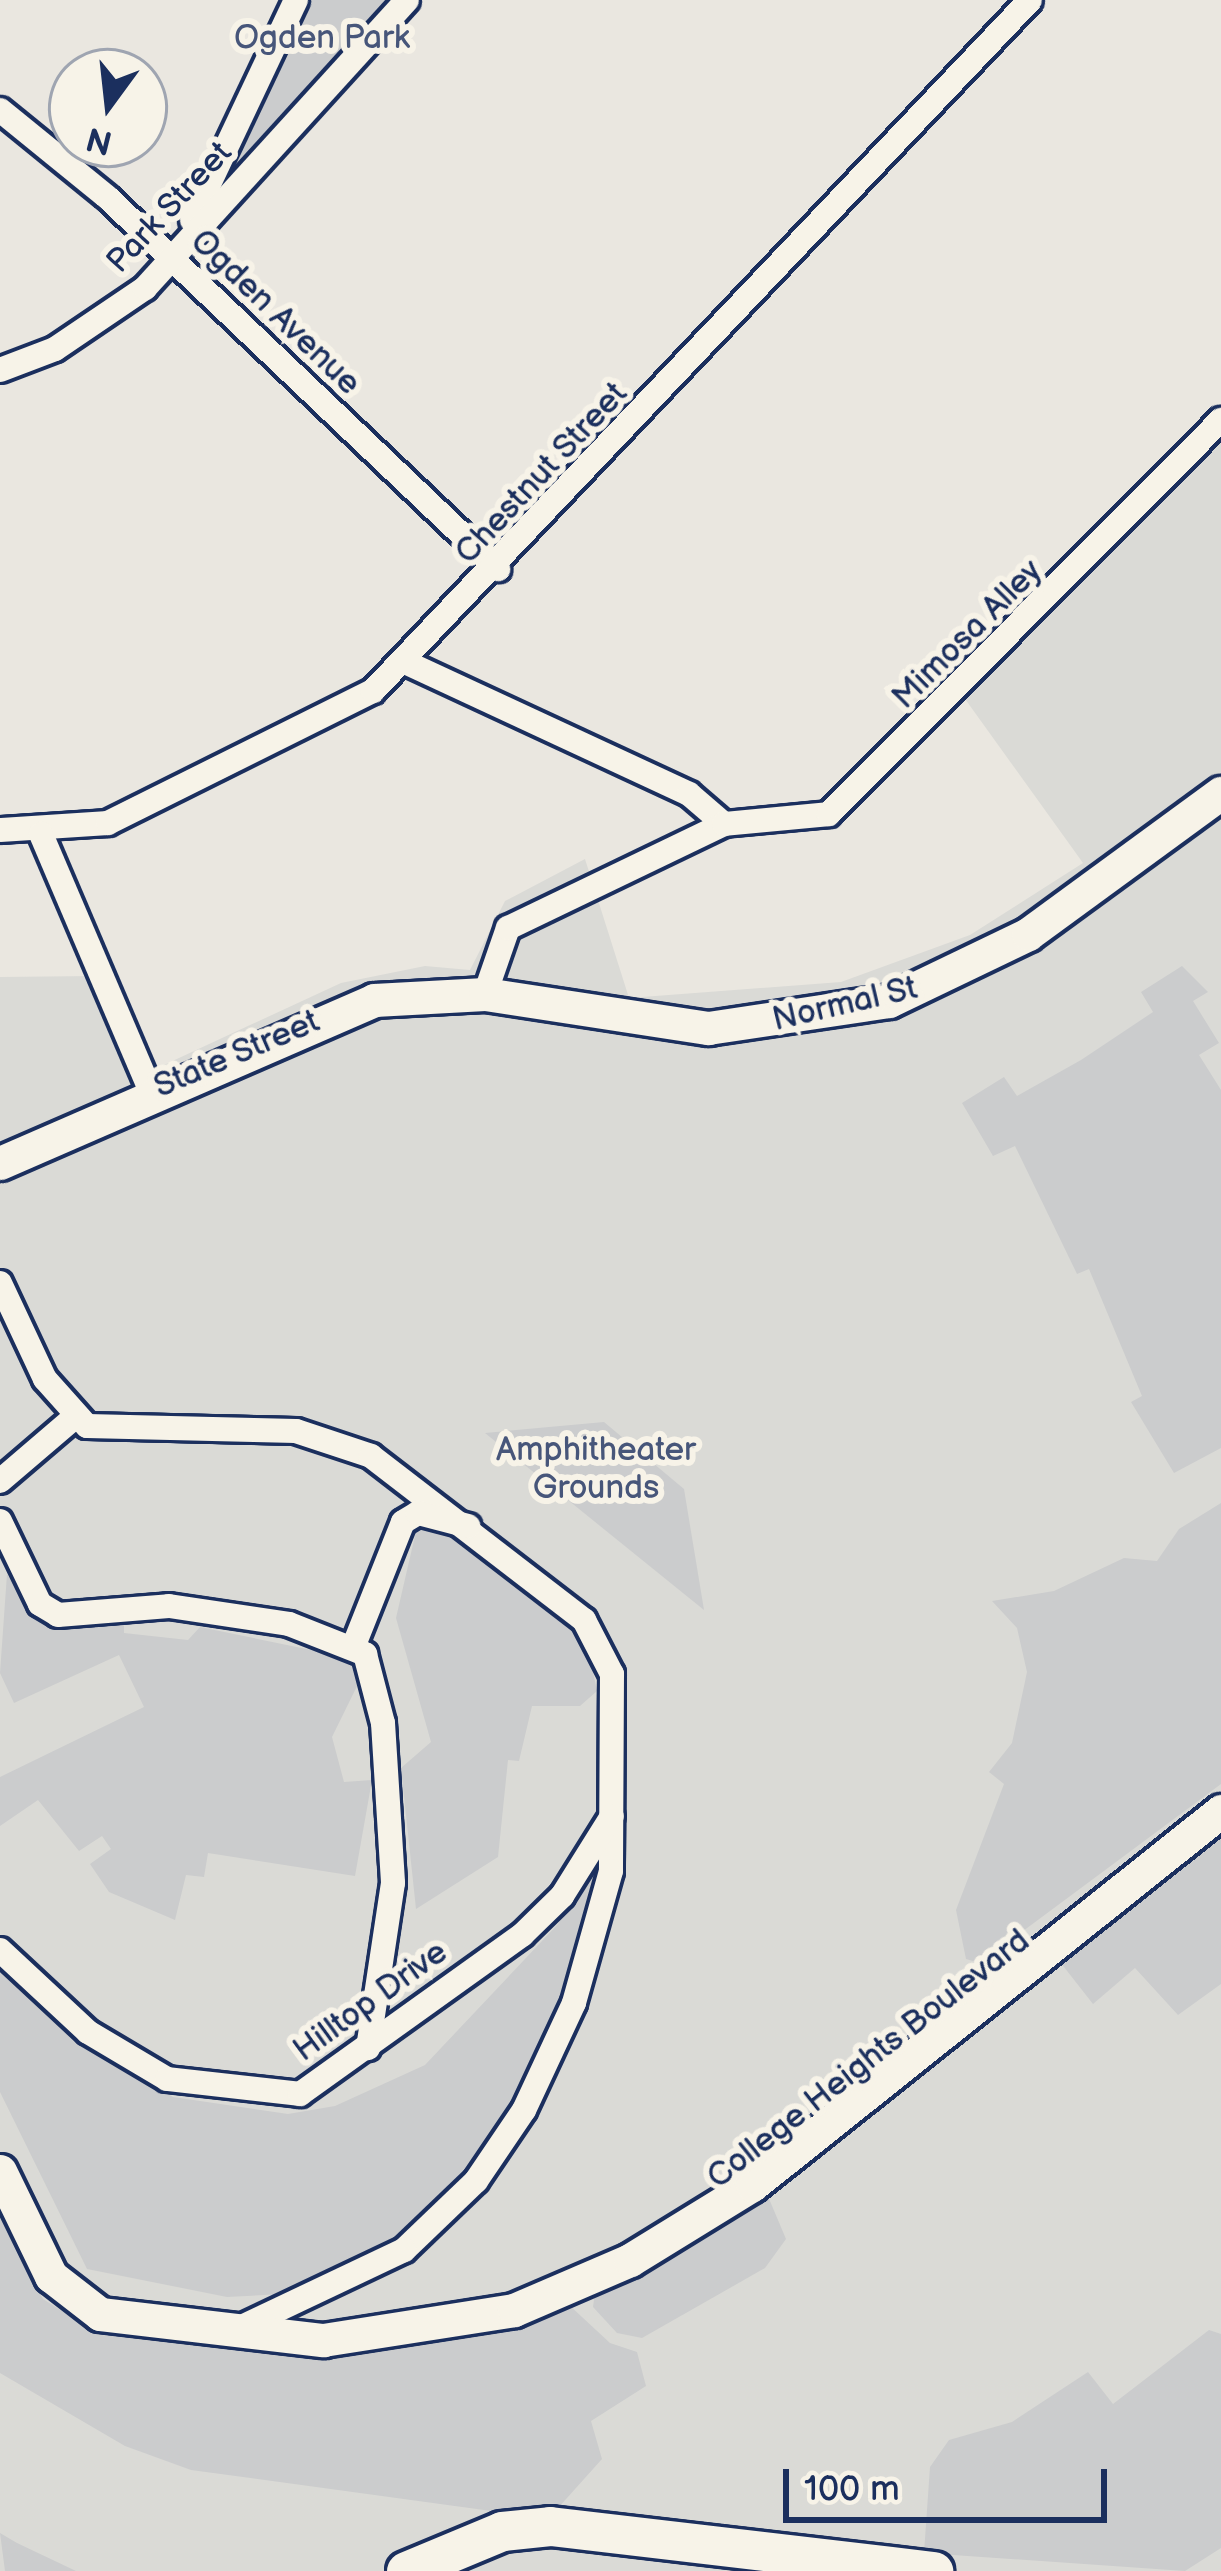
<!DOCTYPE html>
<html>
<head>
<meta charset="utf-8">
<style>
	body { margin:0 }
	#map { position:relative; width:1221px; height:2571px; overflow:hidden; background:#eae7e0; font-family:"Balsamiq Sans",sans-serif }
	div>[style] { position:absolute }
	.built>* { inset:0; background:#dadad6 }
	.green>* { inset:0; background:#cbcccd }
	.roads { filter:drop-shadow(3px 0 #1b2f5e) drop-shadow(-3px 0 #1b2f5e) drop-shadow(0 3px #1b2f5e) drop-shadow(0 -3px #1b2f5e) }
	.street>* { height:24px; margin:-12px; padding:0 12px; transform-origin:12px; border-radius:12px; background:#f7f3e8 }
	.secondary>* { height:33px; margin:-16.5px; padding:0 16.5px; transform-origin:16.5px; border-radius:16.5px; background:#f7f3e8 }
	.primary>* { height:39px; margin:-19.5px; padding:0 19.5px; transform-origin:19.5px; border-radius:19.5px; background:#f7f3e8 }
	span { translate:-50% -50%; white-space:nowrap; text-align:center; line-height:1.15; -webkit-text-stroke:12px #f7f3e8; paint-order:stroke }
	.park-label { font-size:33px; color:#47567a }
	.street-label { font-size:33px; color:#1b2f5e }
	.north { position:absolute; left:48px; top:48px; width:120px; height:120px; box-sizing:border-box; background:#f7f3e8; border:3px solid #9fa5b1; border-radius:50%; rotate:195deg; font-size:33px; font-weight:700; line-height:48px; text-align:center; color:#1b2f5e }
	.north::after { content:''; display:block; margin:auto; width:42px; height:54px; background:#1b2f5e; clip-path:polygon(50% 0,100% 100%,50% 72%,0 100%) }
	.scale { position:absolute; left:783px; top:2469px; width:324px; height:54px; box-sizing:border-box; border:6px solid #1b2f5e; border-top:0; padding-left:15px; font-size:36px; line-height:42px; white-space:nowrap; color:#1b2f5e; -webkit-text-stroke:9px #f7f3e8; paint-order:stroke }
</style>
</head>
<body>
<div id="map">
	<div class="built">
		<i style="clip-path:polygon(1221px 420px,1221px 2571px,0 2571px,0 977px,94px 976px,138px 1077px,341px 983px,425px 966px,470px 970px,505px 901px,585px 859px,629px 998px,841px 982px,970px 935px,1083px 863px,955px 685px)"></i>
	</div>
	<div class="green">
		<i style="clip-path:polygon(302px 0,405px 0,221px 194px)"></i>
		<i style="clip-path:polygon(1182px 966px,1208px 992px,1193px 1001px,1219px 1043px,1199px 1055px,1221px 1090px,1221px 1448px,1174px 1473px,1131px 1402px,1142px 1396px,1089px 1269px,1077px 1274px,1015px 1146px,993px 1156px,962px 1103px,1004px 1077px,1017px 1096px,1081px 1060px,1153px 1012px,1141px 992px)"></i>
		<i style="clip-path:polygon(604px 1422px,684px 1489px,704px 1610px,485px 1433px)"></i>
		<i style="clip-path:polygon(1221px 1503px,1221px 1784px,980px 1963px,966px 1959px,956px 1910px,1004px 1784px,989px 1772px,1012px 1743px,1027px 1672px,1017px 1628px,992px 1601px,1054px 1591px,1124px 1558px,1157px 1561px,1179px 1529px)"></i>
		<i style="clip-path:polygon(417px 1527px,474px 1541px,587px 1643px,597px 1691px,580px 1706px,532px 1706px,519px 1761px,508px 1760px,498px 1857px,416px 1909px,401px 1768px,431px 1742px,396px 1618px)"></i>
		<i style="clip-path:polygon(7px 1574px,34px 1614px,124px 1621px,124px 1633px,188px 1640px,200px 1627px,355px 1659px,362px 1676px,332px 1737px,344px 1782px,372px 1780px,355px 1876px,208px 1853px,204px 1877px,186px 1875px,175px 1920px,109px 1892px,90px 1864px,111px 1849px,102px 1836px,79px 1851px,38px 1800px,0 1826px,0 1777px,144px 1707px,119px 1655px,14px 1703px,0 1673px)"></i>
		<i style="clip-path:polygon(1221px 1826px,1221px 1984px,1178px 2015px,1135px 1968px,1093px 2004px,1053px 1953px)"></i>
		<i style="clip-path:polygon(611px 1834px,560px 2022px,496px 2144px,375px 2266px,300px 2293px,227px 2297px,87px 2269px,0 2092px,0 1967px,94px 2051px,173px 2097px,288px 2114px,335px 2106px,425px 2065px,558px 1924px)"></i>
		<i style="clip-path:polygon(767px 2194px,786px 2239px,765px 2268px,642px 2338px,617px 2333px,593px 2307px,595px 2292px)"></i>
		<i style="clip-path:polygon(0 2216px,43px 2299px,100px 2335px,315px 2349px,568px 2304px,610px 2343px,637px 2352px,646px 2386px,591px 2421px,602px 2459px,558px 2508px,506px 2513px,191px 2470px,125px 2446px,0 2373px)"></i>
		<i style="clip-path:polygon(1209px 2330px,1221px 2334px,1221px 2548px,1185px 2571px,924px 2553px,930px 2467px,949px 2440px,1012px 2422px,1088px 2372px,1113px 2404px)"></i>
		<i style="clip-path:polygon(0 2533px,17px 2543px,76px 2571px,5px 2571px)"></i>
	</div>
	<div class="roads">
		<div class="street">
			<i style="left:0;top:110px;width:138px;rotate:39.1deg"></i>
			<i style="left:107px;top:197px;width:540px;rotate:43.57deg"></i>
			<i style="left:192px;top:220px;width:243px;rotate:-64.7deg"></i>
			<i style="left:0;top:370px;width:59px;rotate:-20.9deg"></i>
			<i style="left:55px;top:349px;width:109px;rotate:-34.1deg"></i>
			<i style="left:145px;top:288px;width:389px;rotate:-47.7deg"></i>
			<i style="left:407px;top:663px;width:311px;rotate:24.9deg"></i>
			<i style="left:689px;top:794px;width:46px;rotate:40.6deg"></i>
			<i style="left:0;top:830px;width:108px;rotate:-3.7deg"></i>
			<i style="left:108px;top:823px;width:296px;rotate:-26.5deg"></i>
			<i style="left:373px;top:691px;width:953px;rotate:-46.44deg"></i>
			<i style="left:41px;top:834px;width:280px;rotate:66.9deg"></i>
			<i style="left:485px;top:994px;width:70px;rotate:-70.8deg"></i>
			<i style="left:508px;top:928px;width:240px;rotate:-25.7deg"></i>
			<i style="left:724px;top:824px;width:105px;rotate:-5.4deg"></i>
			<i style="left:829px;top:814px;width:556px;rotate:-45.15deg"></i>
			<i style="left:0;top:1283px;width:106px;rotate:64.9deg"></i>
			<i style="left:45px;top:1379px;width:63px;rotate:48.2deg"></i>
			<i style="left:87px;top:1426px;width:209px;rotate:1.4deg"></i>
			<i style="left:296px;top:1431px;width:79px;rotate:18.4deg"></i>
			<i style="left:371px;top:1456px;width:269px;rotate:37.6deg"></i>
			<i style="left:584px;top:1620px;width:61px;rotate:62.6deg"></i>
			<i style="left:612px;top:1674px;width:197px;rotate:90.3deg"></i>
			<i style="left:611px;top:1871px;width:137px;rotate:105.7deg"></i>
			<i style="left:574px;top:2003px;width:118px;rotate:115deg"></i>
			<i style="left:524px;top:2110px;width:86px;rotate:124.1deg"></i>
			<i style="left:476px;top:2181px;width:100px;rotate:136.2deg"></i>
			<i style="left:404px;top:2250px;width:179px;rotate:154.6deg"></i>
			<i style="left:0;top:1481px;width:99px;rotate:-40.5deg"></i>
			<i style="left:0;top:1521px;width:92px;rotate:64.3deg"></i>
			<i style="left:40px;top:1604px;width:21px;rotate:31deg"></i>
			<i style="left:58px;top:1615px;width:111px;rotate:-4.6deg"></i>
			<i style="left:169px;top:1606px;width:121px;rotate:8.5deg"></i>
			<i style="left:289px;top:1624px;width:82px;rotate:21.5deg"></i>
			<i style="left:365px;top:1654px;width:71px;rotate:75.4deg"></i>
			<i style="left:383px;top:1723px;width:160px;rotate:86.4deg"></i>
			<i style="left:393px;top:1883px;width:167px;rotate:98.6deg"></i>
			<i style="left:354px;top:1645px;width:132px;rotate:-68.3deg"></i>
			<i style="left:403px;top:1522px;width:17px;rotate:-31deg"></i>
			<i style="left:418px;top:1513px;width:52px;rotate:14.6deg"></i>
			<i style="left:0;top:1950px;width:120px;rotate:43deg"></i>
			<i style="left:88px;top:2032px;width:92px;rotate:30.7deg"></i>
			<i style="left:167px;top:2079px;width:134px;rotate:6.4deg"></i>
			<i style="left:300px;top:2094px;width:273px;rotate:-35.6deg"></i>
			<i style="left:522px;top:1935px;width:56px;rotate:-44.3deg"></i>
			<i style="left:562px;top:1896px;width:94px;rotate:-58deg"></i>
		</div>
		<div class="secondary">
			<i style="left:0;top:1163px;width:408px;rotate:-23.5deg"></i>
			<i style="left:374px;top:1000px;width:111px;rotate:-3.1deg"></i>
			<i style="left:485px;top:994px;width:226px;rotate:8.7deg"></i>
			<i style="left:708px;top:1028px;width:183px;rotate:-8.5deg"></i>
			<i style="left:889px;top:1001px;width:154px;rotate:-25.7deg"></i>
			<i style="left:1028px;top:934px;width:239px;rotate:-36.2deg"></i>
			<i style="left:0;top:2171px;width:117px;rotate:64.1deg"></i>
			<i style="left:51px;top:2276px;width:62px;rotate:37.8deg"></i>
			<i style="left:100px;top:2314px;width:225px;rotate:6.7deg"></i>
			<i style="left:323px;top:2340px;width:193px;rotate:-8.9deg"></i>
			<i style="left:514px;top:2310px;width:126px;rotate:-23.3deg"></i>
			<i style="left:630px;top:2260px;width:143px;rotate:-31.6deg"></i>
			<i style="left:752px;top:2185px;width:600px;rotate:-38.57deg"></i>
		</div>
		<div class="primary">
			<i style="left:406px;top:2571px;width:104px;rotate:-22.6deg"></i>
			<i style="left:502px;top:2531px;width:48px;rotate:-5.9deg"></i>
			<i style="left:550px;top:2526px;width:386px;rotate:6.7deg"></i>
		</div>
	</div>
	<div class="park-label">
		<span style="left:322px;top:39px">Ogden Park</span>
		<span style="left:596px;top:1470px">Amphitheater<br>Grounds</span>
	</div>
	<div class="street-label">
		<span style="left:170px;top:208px;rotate:-47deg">Park Street</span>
		<span style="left:275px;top:313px;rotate:44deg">Ogden Avenue</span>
		<span style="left:542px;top:474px;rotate:-47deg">Chestnut Street</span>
		<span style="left:968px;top:635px;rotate:-45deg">Mimosa Alley</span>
		<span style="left:845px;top:1005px;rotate:-13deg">Normal St</span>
		<span style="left:237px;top:1055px;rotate:-23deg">State Street</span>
		<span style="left:371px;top:2002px;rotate:-36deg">Hilltop Drive</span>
		<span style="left:869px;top:2060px;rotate:-38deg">College Heights Boulevard</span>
	</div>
	<div class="north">N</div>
	<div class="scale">100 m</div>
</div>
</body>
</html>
